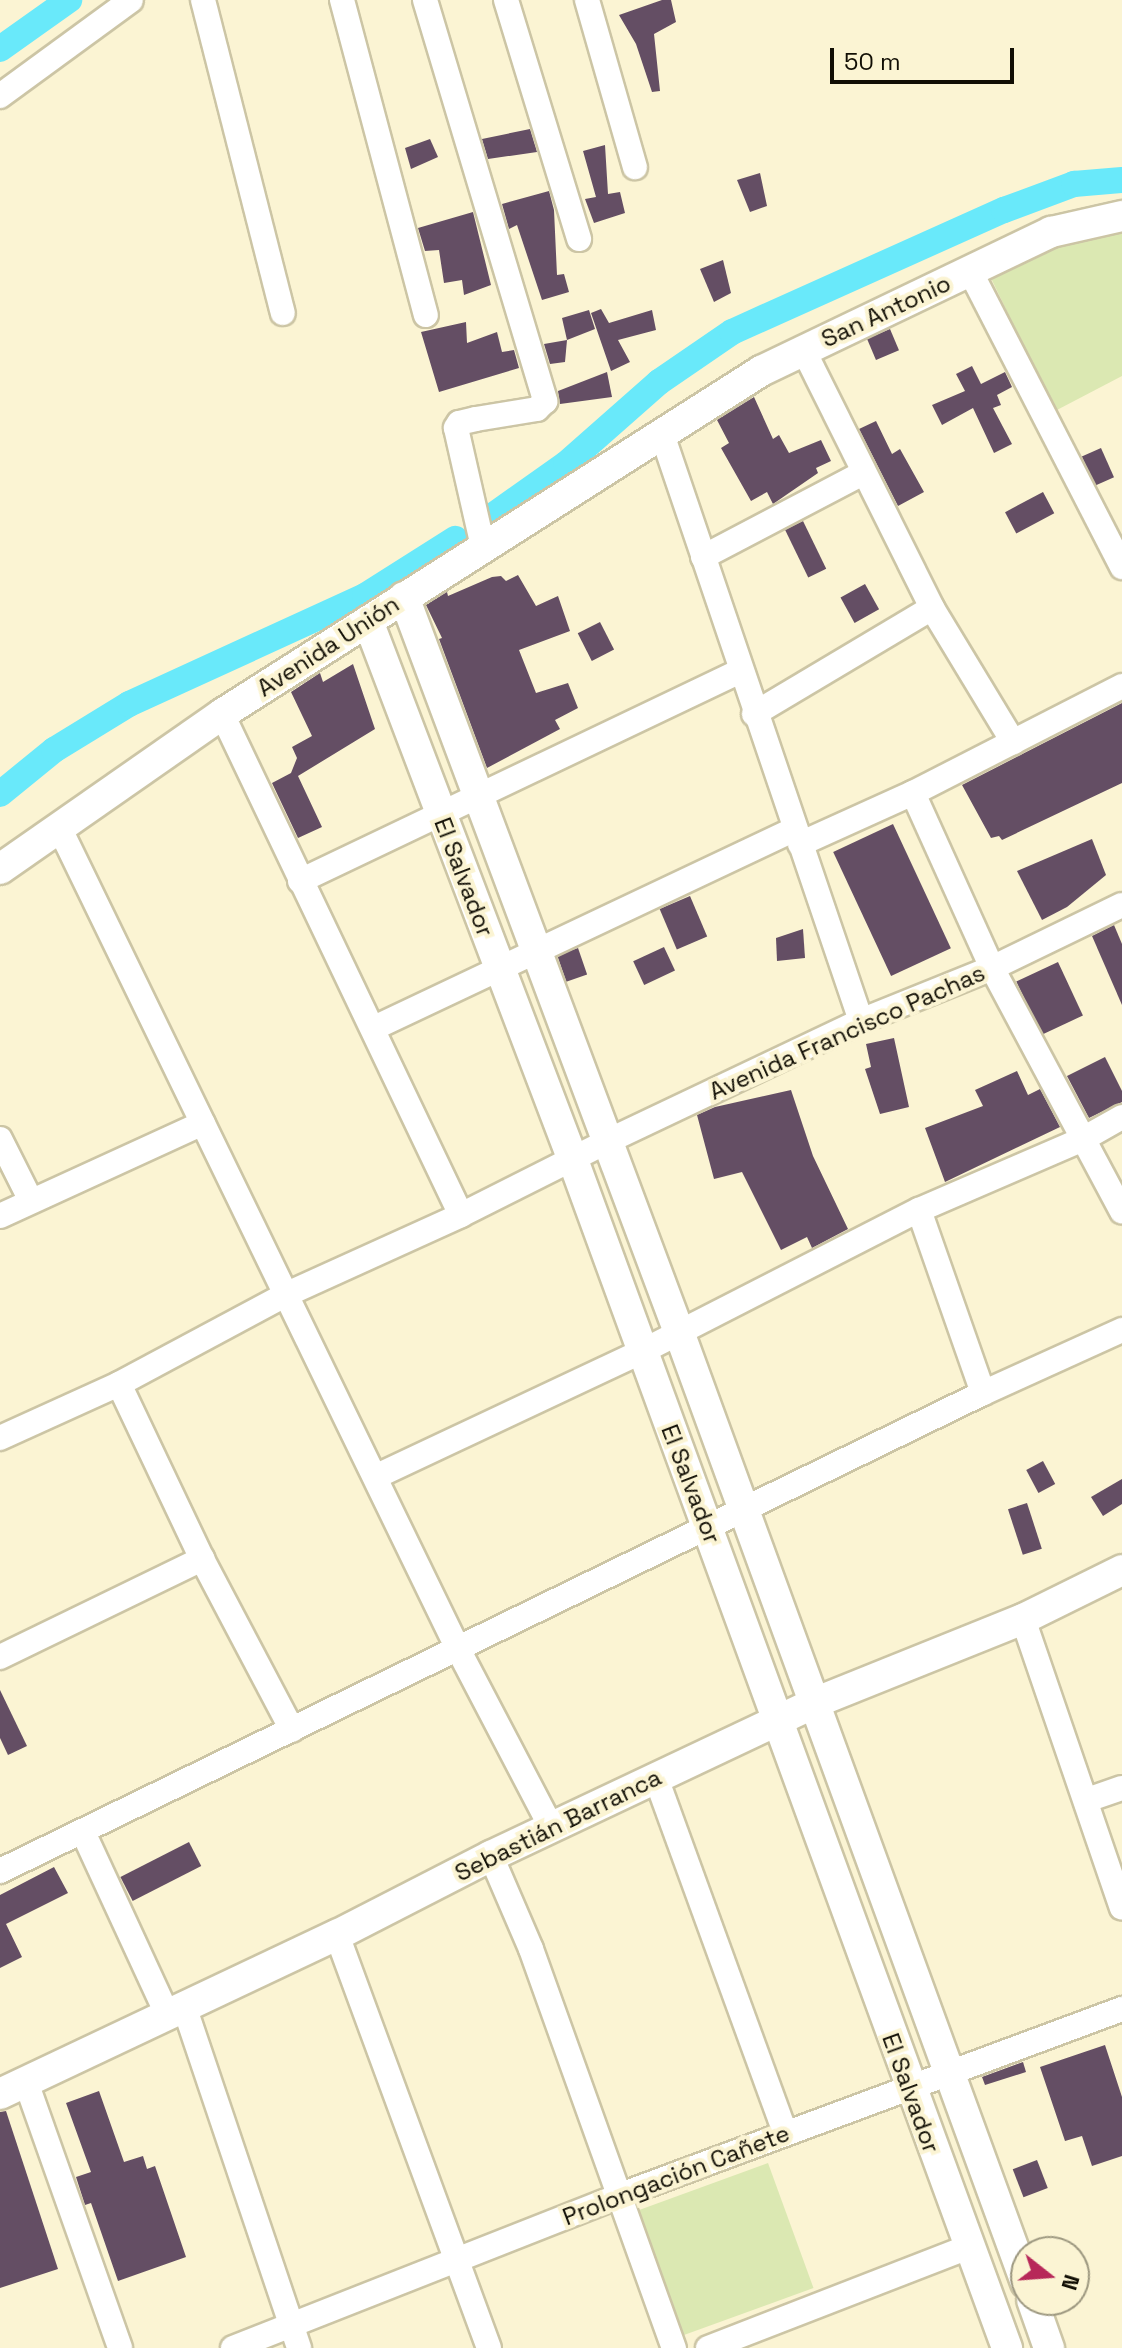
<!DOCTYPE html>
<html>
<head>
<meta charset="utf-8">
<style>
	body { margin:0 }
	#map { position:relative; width:1122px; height:2348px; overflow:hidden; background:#fbf4d3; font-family:"Space Grotesk",sans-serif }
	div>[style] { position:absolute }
	.green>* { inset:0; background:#dbe8b2; transform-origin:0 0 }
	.canal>* { height:26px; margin:-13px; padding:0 13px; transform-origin:13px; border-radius:13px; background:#69e9fa }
	.building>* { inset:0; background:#644e64; transform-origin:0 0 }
	.roads { filter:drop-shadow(2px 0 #ccc5a5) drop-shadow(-2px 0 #ccc5a5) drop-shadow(0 2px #ccc5a5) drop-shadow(0 -2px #ccc5a5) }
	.minor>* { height:24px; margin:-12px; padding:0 12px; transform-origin:12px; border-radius:12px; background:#fff }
	.tertiary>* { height:30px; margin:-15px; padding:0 15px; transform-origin:15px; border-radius:15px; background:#fff }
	span { translate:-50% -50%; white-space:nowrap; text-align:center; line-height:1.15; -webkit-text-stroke:8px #fbf4d3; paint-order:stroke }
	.street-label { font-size:24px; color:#110e04 }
	.north { position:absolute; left:1010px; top:2236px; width:80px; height:80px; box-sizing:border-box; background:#fbf4d3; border:2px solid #9d9880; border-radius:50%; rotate:107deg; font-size:22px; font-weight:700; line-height:32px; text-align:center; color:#110e04 }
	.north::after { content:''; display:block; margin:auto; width:28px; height:36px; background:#b72859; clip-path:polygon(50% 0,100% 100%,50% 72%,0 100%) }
	.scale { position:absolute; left:830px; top:48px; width:184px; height:36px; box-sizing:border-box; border:4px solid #110e04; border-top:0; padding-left:10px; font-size:24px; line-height:28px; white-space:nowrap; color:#110e04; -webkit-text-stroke:6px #fbf4d3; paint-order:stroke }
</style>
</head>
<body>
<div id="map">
	<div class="green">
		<i style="clip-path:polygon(1122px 222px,1122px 376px,1055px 411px,989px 274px,1052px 239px)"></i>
		<i style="left:768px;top:2163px;width:133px;height:140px;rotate:70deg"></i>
	</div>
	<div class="canal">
		<i style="left:0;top:49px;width:85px;rotate:-35.4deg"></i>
		<i style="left:488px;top:519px;width:95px;rotate:-35.2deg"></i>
		<i style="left:566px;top:464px;width:124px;rotate:-41.4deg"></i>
		<i style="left:659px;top:382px;width:88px;rotate:-34.4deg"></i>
		<i style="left:732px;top:332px;width:298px;rotate:-24.2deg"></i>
		<i style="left:1004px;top:210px;width:75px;rotate:-20.4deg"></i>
		<i style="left:1074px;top:184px;width:48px;rotate:-4.8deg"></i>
		<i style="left:0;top:794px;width:70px;rotate:-39.2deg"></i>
		<i style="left:54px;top:750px;width:88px;rotate:-31.5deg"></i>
		<i style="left:129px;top:704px;width:260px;rotate:-24.6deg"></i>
		<i style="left:365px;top:596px;width:107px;rotate:-32.3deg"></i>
	</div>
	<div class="building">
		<i style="clip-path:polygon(662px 0,671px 0,676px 22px,654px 34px,660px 91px,652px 92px,636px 44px,619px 15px)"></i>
		<i style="clip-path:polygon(530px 129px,537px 152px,488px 159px,482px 139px)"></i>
		<i style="clip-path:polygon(430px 139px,438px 157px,411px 169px,405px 148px)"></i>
		<i style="clip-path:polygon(605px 145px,608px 194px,620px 192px,625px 213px,594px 223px,585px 199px,596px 197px,583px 151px)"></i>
		<i style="clip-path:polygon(760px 173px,767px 206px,750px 212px,737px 180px)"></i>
		<i style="clip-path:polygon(549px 191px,554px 210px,557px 275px,564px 274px,569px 292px,542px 300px,517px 225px,509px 229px,502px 204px)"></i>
		<i style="clip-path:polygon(473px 212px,491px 285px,464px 295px,462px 280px,444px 283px,439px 250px,425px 251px,418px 228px)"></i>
		<i style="clip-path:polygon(723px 260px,731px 293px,714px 302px,700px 269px)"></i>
		<i style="clip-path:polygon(601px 309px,609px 323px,652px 310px,656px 330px,618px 340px,630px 362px,611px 371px,591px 313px)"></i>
		<i style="clip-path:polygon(589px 310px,595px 329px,567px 340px,562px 318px)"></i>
		<i style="clip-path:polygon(466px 322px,467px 343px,497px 332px,502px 352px,514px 350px,519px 368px,439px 392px,421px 332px)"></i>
		<i style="left:890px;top:329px;width:23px;height:25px;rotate:67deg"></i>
		<i style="clip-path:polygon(567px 340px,565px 362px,550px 364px,544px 344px)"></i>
		<i style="clip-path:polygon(972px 366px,981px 384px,1005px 372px,1012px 387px,997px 395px,1001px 405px,993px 408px,1012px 444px,994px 453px,973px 408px,942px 425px,932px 405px,965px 391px,956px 374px)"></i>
		<i style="clip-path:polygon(607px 372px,612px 397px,560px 404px,558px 391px)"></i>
		<i style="clip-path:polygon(754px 397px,773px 439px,779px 435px,789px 453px,821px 440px,831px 461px,816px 468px,818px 473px,773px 504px,767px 492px,751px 501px,721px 448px,729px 443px,717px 420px)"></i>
		<i style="clip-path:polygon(876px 421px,892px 454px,900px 449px,924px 492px,898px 506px,859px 429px)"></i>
		<i style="left:1101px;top:448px;width:32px;height:21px;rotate:66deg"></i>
		<i style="left:1043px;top:492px;width:24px;height:43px;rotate:62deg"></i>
		<i style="left:803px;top:521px;width:53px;height:20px;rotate:64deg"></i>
		<i style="clip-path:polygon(518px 575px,536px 606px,558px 596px,570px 631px,519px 650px,536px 693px,568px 683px,578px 708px,555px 720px,560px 729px,487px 768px,439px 639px,442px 638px,426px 605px,447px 592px,448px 596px,492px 577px,501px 576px,506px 581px)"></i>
		<i style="left:865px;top:584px;width:29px;height:28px;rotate:61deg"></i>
		<i style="left:600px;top:622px;width:31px;height:25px;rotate:63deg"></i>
		<i style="clip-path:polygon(353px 664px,375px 729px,298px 776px,322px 827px,298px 838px,272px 783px,291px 773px,297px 758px,292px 747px,312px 736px,291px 692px,320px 673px,323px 682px)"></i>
		<i style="clip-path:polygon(1122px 703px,1122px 783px,1002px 840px,999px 836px,991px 838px,962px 785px)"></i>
		<i style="left:893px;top:824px;width:137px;height:66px;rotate:65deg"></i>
		<i style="clip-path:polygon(1092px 839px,1106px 875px,1067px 907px,1042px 920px,1017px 871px)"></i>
		<i style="left:690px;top:896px;width:44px;height:33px;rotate:67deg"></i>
		<i style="clip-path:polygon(1114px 925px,1122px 944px,1122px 1005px,1092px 936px)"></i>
		<i style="clip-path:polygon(803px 929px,805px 958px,777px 961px,776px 938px)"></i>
		<i style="left:664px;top:947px;width:26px;height:34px;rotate:65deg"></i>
		<i style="left:578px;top:948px;width:28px;height:22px;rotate:71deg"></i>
		<i style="left:1058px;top:962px;width:59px;height:46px;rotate:65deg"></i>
		<i style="clip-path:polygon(894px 1038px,909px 1107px,880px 1114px,865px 1069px,871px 1067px,866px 1044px)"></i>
		<i style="clip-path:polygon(1105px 1057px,1122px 1091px,1122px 1102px,1089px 1118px,1067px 1076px)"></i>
		<i style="clip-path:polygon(1017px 1071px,1028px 1095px,1040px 1089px,1060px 1127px,945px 1182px,925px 1128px,983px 1106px,975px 1090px)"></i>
		<i style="clip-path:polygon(791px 1090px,813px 1156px,848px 1229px,812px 1248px,807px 1237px,781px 1250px,742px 1172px,714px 1179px,697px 1115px,715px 1107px)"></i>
		<i style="left:1043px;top:1461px;width:26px;height:19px;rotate:62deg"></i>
		<i style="clip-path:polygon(1122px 1479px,1122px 1504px,1103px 1516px,1091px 1497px)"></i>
		<i style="left:1027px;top:1503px;width:48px;height:20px;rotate:72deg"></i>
		<i style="clip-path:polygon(0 1690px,27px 1746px,8px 1755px,0 1738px)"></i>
		<i style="left:189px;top:1842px;width:27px;height:77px;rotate:63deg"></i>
		<i style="clip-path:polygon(54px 1867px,68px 1893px,6px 1924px,22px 1957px,0 1968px,0 1895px)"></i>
		<i style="clip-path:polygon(1105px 2045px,1122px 2097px,1122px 2156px,1092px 2166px,1082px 2136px,1065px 2141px,1040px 2067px)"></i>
		<i style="clip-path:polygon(1023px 2062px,1026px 2072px,985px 2085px,982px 2077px)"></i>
		<i style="clip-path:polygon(99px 2091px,124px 2162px,143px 2156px,147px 2169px,155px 2166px,186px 2257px,118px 2281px,91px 2203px,85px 2205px,76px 2177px,91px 2172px,66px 2103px)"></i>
		<i style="clip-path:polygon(6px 2111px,58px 2269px,0 2288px,0 2112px)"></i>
		<i style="left:1037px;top:2160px;width:30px;height:26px;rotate:69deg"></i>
	</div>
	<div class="roads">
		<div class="minor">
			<i style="left:203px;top:0;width:323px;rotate:75.7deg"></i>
			<i style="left:342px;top:0;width:326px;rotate:75.1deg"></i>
			<i style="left:425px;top:0;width:419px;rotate:73.3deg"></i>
			<i style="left:545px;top:401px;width:11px;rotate:135deg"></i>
			<i style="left:537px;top:409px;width:62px;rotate:170.7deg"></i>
			<i style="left:476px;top:419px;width:17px;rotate:167deg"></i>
			<i style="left:459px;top:423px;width:6px;rotate:121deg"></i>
			<i style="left:456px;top:428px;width:122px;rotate:77.2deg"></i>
			<i style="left:506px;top:0;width:250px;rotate:73deg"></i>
			<i style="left:587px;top:0;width:174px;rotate:74deg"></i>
			<i style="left:0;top:96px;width:162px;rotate:-36.2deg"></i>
			<i style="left:970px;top:271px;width:333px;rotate:62.8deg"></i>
			<i style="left:803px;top:349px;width:289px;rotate:63.5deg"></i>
			<i style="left:932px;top:608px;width:157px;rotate:58.8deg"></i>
			<i style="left:662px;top:434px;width:620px;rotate:71.27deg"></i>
			<i style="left:703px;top:557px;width:181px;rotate:-27.7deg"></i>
			<i style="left:222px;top:714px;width:555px;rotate:64.5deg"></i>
			<i style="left:754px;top:714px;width:207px;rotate:-30.8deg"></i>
			<i style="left:913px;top:793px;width:192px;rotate:65.7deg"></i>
			<i style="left:992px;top:968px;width:276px;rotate:61.9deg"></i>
			<i style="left:59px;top:827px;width:914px;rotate:64.11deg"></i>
			<i style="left:458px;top:1649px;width:201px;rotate:62.4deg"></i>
			<i style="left:800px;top:844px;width:124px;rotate:-24.3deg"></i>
			<i style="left:913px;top:793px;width:235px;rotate:-27.1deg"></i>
			<i style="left:300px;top:881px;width:488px;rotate:-25.5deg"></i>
			<i style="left:374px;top:1028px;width:466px;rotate:-25.3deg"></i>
			<i style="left:0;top:1139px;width:69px;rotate:63.4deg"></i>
			<i style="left:919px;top:1210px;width:194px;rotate:70.7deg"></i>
			<i style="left:0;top:1216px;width:223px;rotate:-24.6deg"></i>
			<i style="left:119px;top:1384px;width:194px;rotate:64.6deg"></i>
			<i style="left:202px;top:1559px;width:193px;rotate:62.2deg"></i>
			<i style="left:0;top:1438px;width:131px;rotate:-24.4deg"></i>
			<i style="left:119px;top:1384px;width:188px;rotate:-28.2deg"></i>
			<i style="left:285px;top:1295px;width:193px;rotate:-24.4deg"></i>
			<i style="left:461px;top:1215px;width:162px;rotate:-26.7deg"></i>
			<i style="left:606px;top:1142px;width:282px;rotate:-25.4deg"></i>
			<i style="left:861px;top:1021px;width:141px;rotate:-22deg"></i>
			<i style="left:992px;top:968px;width:144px;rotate:-25.9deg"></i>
			<i style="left:377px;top:1476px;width:292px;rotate:-25.2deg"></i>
			<i style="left:641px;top:1352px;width:312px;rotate:-27.1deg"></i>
			<i style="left:919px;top:1210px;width:179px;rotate:-23.4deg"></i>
			<i style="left:1083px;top:1139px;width:45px;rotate:-29.4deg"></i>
			<i style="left:1023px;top:1619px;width:305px;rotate:71.1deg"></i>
			<i style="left:0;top:1657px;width:225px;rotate:-25.9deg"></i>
			<i style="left:656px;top:1778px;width:378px;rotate:70deg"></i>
			<i style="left:1087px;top:1800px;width:37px;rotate:-19deg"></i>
			<i style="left:83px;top:1832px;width:200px;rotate:65.2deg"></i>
			<i style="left:491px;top:1856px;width:101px;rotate:66.7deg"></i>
			<i style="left:531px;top:1949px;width:424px;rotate:70.3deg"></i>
			<i style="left:0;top:1871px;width:1093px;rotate:-25.93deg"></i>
			<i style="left:983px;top:1393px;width:153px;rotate:-24.4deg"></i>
			<i style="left:337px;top:1935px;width:440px;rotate:69.8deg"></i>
			<i style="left:184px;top:2006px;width:361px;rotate:71.4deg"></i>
			<i style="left:26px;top:2082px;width:282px;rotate:70.5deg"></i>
			<i style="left:233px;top:2348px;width:414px;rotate:-21.5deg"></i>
			<i style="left:618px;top:2196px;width:538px;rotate:-20.36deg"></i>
			<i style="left:708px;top:2348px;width:279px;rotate:-21.2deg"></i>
		</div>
		<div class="tertiary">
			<i style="left:404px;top:597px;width:785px;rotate:69.49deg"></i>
			<i style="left:679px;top:1332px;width:1012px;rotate:69.95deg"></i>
			<i style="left:368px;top:621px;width:577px;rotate:69.18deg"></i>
			<i style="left:573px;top:1160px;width:1265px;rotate:69.93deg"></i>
			<i style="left:0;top:869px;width:271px;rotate:-34.9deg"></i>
			<i style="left:222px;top:714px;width:639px;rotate:-32.47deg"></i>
			<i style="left:761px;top:371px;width:322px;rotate:-25.6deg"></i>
			<i style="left:1051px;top:232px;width:73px;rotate:-12.7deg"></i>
			<i style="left:0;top:2094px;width:373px;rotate:-25.3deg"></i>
			<i style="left:337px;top:1935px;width:173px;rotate:-27.2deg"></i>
			<i style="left:491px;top:1856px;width:357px;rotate:-25.3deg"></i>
			<i style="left:814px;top:1703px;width:225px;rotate:-21.9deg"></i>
			<i style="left:1023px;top:1619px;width:110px;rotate:-26.3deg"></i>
			<i style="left:1032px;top:2300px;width:51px;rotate:70.5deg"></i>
		</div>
	</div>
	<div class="street-label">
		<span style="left:886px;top:311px;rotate:-25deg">San Antonio</span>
		<span style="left:328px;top:646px;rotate:-33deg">Avenida Unión</span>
		<span style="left:464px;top:877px;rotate:69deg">El Salvador</span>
		<span style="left:847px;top:1032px;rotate:-24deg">Avenida Francisco Pachas</span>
		<span style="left:691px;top:1484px;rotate:69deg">El Salvador</span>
		<span style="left:558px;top:1825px;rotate:-26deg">Sebastián Barranca</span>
		<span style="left:911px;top:2093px;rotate:70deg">El Salvador</span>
		<span style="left:676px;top:2175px;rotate:-21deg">Prolongación Cañete</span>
	</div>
	<div class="north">N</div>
	<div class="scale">50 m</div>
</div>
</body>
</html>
